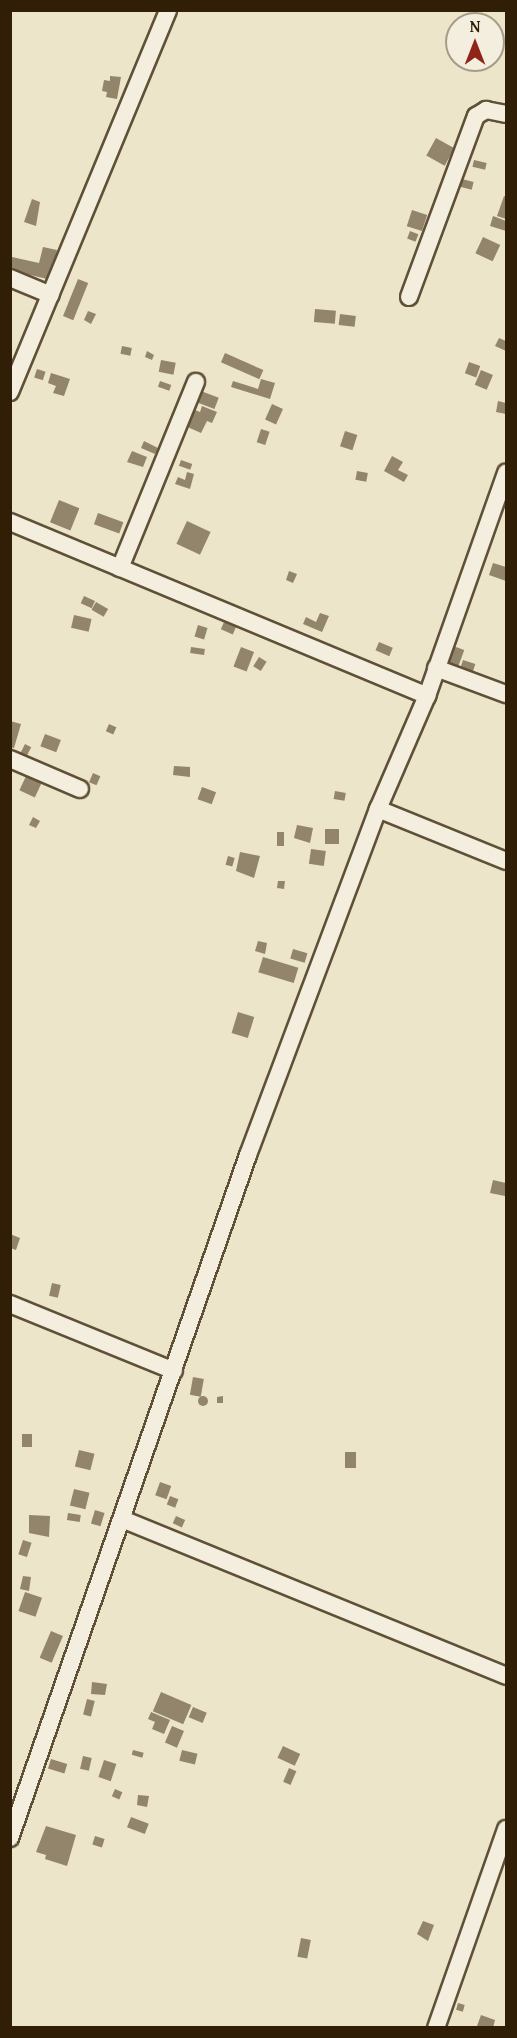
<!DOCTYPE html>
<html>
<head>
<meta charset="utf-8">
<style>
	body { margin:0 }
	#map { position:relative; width:517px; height:2038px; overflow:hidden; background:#ece5ca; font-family:"Gentium Book Plus",serif }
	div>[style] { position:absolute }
	.building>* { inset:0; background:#92856c; transform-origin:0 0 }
	.round { border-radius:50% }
	.roads { filter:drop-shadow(2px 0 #605038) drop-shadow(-2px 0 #605038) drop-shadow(0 2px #605038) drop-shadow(0 -2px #605038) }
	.minor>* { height:16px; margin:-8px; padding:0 8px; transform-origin:8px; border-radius:8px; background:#f3eedd }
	span { translate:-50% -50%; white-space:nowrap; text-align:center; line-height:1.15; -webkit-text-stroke:5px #f3eedd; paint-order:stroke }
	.frame { position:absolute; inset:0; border:12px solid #311e07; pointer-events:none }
	.north { position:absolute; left:445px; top:12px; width:60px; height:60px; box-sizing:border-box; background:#f3eedd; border:2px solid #a59b87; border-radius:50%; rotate:0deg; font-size:16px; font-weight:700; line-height:24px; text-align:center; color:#311e07 }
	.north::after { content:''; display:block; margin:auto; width:21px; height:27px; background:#8f2418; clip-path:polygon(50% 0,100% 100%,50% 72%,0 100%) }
</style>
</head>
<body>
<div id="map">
	<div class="building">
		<i style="clip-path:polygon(110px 76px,121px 77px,117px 99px,106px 97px,107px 92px,102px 91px,104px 80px,110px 81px)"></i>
		<i style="left:436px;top:138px;width:21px;height:20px;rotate:29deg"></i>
		<i style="left:474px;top:160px;width:13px;height:7px;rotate:13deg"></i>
		<i style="left:462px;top:179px;width:12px;height:8px;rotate:14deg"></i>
		<i style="clip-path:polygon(504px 196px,506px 197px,506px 219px,497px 216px)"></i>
		<i style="clip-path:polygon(32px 199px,40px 202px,36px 226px,24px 222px)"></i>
		<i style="left:412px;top:210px;width:16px;height:17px;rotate:18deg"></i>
		<i style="clip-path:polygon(493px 216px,506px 221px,506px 231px,490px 226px)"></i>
		<i style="left:410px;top:231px;width:9px;height:8px;rotate:21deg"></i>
		<i style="left:483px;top:237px;width:19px;height:18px;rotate:25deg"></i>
		<i style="clip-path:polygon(43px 247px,57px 250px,51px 280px,10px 270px,12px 257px,39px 263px)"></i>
		<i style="left:78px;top:279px;width:11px;height:40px;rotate:22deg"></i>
		<i style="left:315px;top:309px;width:21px;height:13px;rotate:5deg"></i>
		<i style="clip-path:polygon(88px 311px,96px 314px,91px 324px,84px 320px)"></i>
		<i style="left:340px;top:314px;width:16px;height:11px;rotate:7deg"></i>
		<i style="clip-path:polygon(499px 338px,506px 341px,506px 351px,495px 346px)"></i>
		<i style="left:122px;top:346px;width:10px;height:8px;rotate:11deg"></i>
		<i style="clip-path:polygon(147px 351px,154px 355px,152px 360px,145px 357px)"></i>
		<i style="left:225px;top:353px;width:42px;height:10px;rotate:24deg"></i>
		<i style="left:161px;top:360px;width:15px;height:12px;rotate:11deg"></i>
		<i style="left:469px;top:362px;width:12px;height:12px;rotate:20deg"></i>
		<i style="left:37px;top:369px;width:9px;height:9px;rotate:18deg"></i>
		<i style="left:481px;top:370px;width:13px;height:16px;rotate:23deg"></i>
		<i style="clip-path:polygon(51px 373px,70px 379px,64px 396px,53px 393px,56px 386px,48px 383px)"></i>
		<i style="clip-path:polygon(261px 379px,275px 383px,270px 399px,231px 387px,233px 381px,258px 389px)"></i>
		<i style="left:160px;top:381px;width:12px;height:6px;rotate:20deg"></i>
		<i style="left:201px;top:391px;width:19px;height:12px;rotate:21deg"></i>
		<i style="clip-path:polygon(498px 401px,506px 403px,506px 414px,496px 412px)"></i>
		<i style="left:272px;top:404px;width:12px;height:17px;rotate:24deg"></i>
		<i style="clip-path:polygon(202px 406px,217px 412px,212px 423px,207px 421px,201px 433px,183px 425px,190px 408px,200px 412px)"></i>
		<i style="left:261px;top:429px;width:9px;height:14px;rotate:18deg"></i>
		<i style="left:345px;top:431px;width:13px;height:16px;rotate:18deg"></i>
		<i style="clip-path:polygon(144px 441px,158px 448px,155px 454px,141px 448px)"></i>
		<i style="clip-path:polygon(132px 451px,147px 457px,143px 467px,127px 462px)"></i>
		<i style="clip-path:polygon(392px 456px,403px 462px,398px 470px,408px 475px,404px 482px,384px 471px)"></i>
		<i style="left:181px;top:460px;width:12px;height:6px;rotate:20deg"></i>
		<i style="left:357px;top:471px;width:11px;height:9px;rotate:10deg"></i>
		<i style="clip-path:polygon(187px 472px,194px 474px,190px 489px,175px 484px,178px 477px,185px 480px)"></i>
		<i style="left:59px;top:500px;width:22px;height:24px;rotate:22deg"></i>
		<i style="left:98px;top:513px;width:27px;height:12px;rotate:20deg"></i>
		<i style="left:187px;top:521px;width:26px;height:25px;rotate:25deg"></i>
		<i style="clip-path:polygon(493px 563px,506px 567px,506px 581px,489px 575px)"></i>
		<i style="clip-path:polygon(289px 571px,297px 574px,293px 583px,286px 580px)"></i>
		<i style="left:84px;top:596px;width:12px;height:8px;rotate:24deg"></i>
		<i style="left:96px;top:602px;width:14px;height:9px;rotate:30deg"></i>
		<i style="clip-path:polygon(320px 613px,329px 616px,322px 632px,303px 624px,306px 617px,316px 622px)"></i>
		<i style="left:74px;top:615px;width:18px;height:13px;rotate:13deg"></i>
		<i style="left:224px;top:622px;width:13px;height:8px;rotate:23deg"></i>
		<i style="left:198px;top:625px;width:10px;height:12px;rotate:17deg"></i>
		<i style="left:379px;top:642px;width:15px;height:9px;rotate:23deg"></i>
		<i style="left:453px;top:646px;width:12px;height:17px;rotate:20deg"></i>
		<i style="left:191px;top:647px;width:14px;height:6px;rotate:8deg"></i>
		<i style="left:241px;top:647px;width:14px;height:21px;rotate:21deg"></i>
		<i style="left:259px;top:657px;width:9px;height:11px;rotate:32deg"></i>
		<i style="left:463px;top:660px;width:13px;height:9px;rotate:18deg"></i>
		<i style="clip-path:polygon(10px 721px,21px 724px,14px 748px,10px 747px)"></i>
		<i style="left:109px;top:724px;width:8px;height:8px;rotate:23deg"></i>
		<i style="left:45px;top:734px;width:17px;height:13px;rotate:21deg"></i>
		<i style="left:25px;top:744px;width:7px;height:10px;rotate:27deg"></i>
		<i style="clip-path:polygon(174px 766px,190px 767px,190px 777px,173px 775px)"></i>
		<i style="left:93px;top:773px;width:8px;height:10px;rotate:23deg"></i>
		<i style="left:27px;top:774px;width:17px;height:18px;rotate:25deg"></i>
		<i style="left:202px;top:787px;width:15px;height:13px;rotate:20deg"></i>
		<i style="left:335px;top:791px;width:11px;height:8px;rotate:10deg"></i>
		<i style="clip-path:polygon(33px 817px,40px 821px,36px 828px,29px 825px)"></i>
		<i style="clip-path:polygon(297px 825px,313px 828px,310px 843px,294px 838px)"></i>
		<i style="left:325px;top:829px;width:14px;height:15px"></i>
		<i style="left:277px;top:832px;width:7px;height:14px"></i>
		<i style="left:311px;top:849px;width:15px;height:15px;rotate:8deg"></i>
		<i style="clip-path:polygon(240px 852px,260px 856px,254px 878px,236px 871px)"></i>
		<i style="left:228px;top:856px;width:7px;height:9px;rotate:16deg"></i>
		<i style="clip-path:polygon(278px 881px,285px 881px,284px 889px,277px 888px)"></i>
		<i style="clip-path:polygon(258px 941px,267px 943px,265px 954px,255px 951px)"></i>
		<i style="left:293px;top:949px;width:15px;height:10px;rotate:16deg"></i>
		<i style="left:263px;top:957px;width:37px;height:16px;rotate:17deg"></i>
		<i style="left:238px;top:1012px;width:17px;height:22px;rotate:17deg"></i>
		<i style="clip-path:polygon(493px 1180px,506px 1183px,505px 1196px,490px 1193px)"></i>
		<i style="clip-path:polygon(10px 1234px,20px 1238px,16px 1250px,10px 1248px)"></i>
		<i style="left:52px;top:1283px;width:9px;height:13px;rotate:13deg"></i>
		<i style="left:193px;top:1377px;width:11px;height:18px;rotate:10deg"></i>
		<i class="round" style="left:198px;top:1396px;width:10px;height:10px"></i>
		<i style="clip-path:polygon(223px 1396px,223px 1403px,217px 1403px,217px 1397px)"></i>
		<i style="left:22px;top:1434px;width:10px;height:13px"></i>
		<i style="left:79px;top:1450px;width:16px;height:17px;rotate:14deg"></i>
		<i style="left:356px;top:1452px;width:16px;height:11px;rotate:90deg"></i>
		<i style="left:160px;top:1482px;width:12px;height:14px;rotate:20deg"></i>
		<i style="left:74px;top:1489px;width:16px;height:17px;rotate:14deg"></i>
		<i style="left:170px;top:1496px;width:9px;height:9px;rotate:21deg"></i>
		<i style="left:95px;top:1510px;width:10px;height:14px;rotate:17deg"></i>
		<i style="left:68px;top:1513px;width:13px;height:7px;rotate:9deg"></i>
		<i style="clip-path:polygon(29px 1515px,50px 1516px,49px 1537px,29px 1533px)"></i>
		<i style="left:176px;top:1516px;width:10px;height:8px;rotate:24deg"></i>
		<i style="left:23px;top:1540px;width:9px;height:15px;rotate:18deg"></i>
		<i style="clip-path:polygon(23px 1576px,31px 1577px,29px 1591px,20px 1589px)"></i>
		<i style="left:25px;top:1592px;width:18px;height:20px;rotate:19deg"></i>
		<i style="left:51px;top:1631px;width:13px;height:29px;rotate:23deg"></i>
		<i style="clip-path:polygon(92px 1682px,107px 1684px,105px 1695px,91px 1694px)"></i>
		<i style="left:161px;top:1692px;width:33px;height:21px;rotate:23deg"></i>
		<i style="left:87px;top:1699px;width:8px;height:16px;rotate:14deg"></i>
		<i style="left:193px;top:1707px;width:15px;height:11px;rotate:23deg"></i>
		<i style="clip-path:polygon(151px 1712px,170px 1720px,164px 1734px,152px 1729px,155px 1722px,148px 1719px)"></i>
		<i style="left:172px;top:1726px;width:13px;height:18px;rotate:23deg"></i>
		<i style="left:283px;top:1746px;width:19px;height:13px;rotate:25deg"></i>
		<i style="left:133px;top:1750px;width:11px;height:5px;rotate:15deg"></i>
		<i style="left:182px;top:1750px;width:16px;height:11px;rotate:14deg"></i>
		<i style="left:83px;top:1756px;width:9px;height:13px;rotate:13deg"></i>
		<i style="left:51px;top:1759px;width:17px;height:10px;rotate:17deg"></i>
		<i style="left:104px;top:1760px;width:13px;height:18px;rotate:18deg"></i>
		<i style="left:289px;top:1768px;width:8px;height:15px;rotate:23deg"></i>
		<i style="left:115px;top:1789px;width:8px;height:8px;rotate:23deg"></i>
		<i style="clip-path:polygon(138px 1795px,149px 1796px,147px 1807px,137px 1805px)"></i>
		<i style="left:131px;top:1817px;width:19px;height:11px;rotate:21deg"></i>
		<i style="clip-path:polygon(46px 1826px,76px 1835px,67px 1866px,45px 1859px,46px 1855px,36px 1852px)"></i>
		<i style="left:95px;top:1836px;width:10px;height:9px;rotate:17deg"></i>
		<i style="clip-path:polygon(423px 1921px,434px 1925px,428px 1941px,417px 1934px)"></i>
		<i style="left:301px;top:1938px;width:10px;height:19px;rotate:11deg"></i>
		<i style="left:458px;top:2003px;width:7px;height:7px;rotate:16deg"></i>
		<i style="clip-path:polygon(481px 2015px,495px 2020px,493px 2028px,477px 2026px)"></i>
	</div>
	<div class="roads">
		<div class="minor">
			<i style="left:10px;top:278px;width:44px;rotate:22.5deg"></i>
			<i style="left:409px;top:297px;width:193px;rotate:-69.7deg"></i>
			<i style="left:476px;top:116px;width:12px;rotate:-31deg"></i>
			<i style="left:486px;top:110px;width:20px;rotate:11deg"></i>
			<i style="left:10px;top:392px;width:413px;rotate:-67.5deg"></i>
			<i style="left:10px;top:522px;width:452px;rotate:22.6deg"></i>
			<i style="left:120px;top:568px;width:201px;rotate:-67.8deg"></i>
			<i style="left:436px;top:668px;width:75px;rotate:20.4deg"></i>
			<i style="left:10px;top:759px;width:76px;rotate:23.2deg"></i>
			<i style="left:378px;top:809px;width:138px;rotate:22.1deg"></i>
			<i style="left:10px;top:1304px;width:177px;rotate:22.2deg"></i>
			<i style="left:122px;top:1519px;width:415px;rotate:22.2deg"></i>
			<i style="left:10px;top:1838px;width:723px;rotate:-70.79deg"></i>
			<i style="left:248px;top:1155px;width:370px;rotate:-69.4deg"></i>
			<i style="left:378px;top:809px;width:123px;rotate:-66.6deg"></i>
			<i style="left:427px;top:696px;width:237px;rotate:-70.5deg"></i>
			<i style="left:436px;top:2028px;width:211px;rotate:-70.6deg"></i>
		</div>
	</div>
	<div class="frame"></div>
	<div class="north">N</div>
</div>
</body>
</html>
